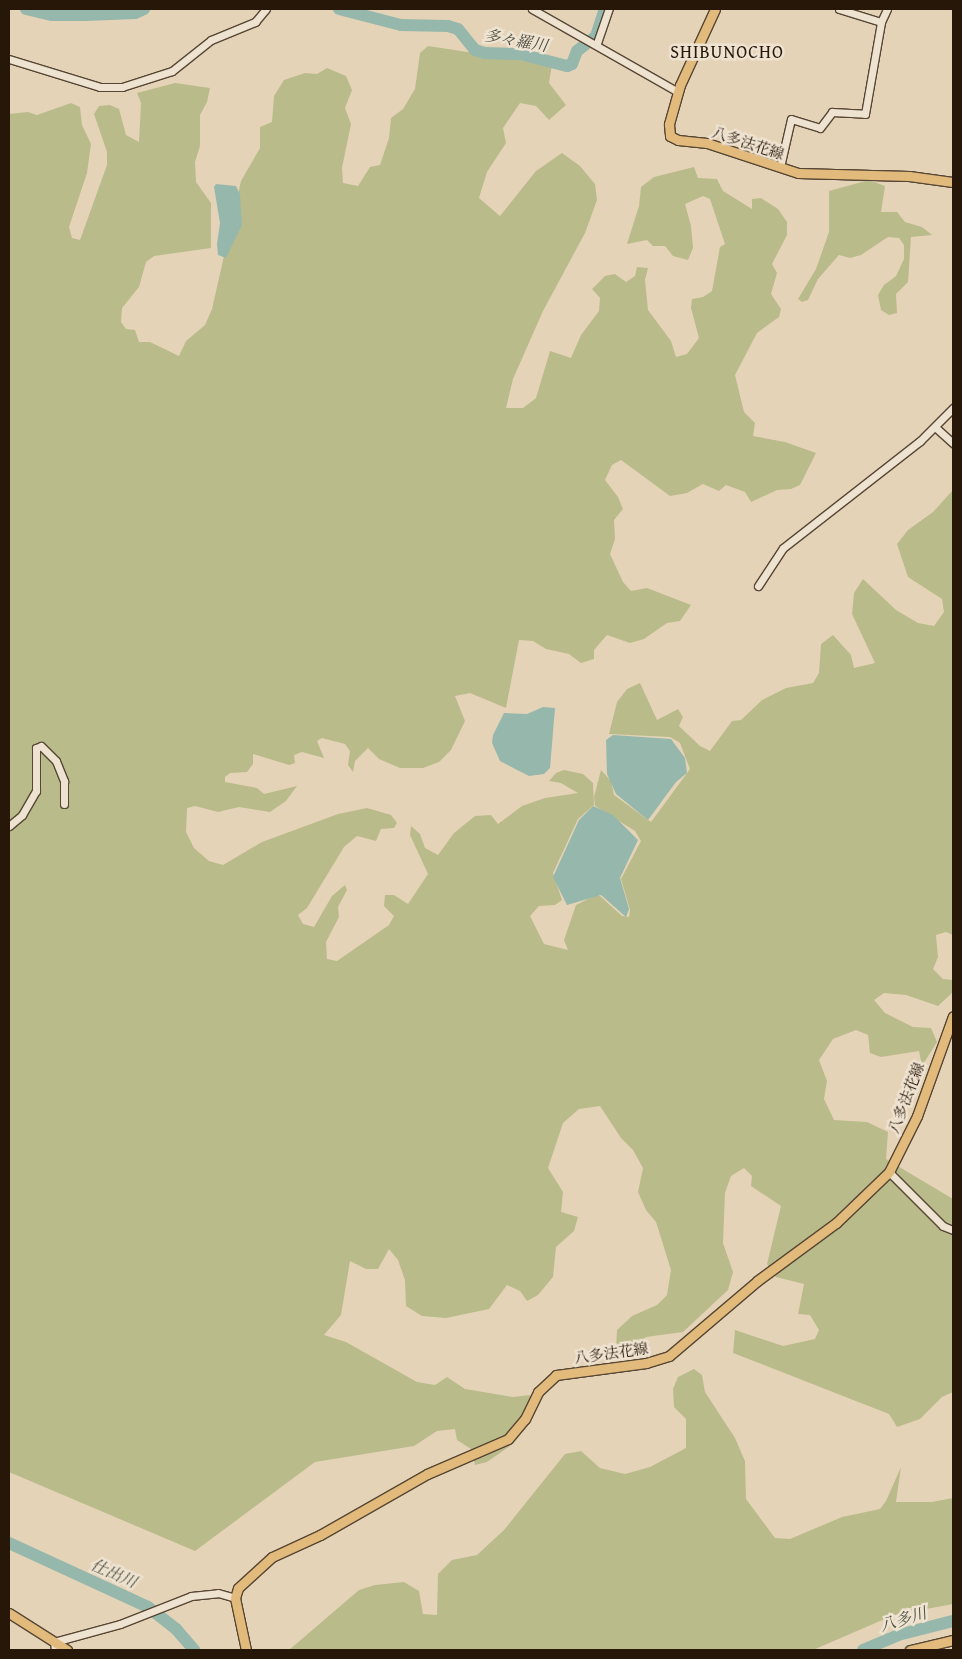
<!DOCTYPE html>
<html>
<head>
<meta charset="utf-8">
<style>
	body { margin:0 }
	#map { position:relative; width:962px; height:1659px; overflow:hidden; background:#e5d3b7; font-family:"Gentium Book Plus","Noto Serif JP",serif }
	div>[style] { position:absolute }
	.green>* { inset:0; background:#babb8b }
	.water>* { inset:0; background:#96b8ac }
	.river>* { height:12px; margin:-6px; padding:0 6px; transform-origin:6px; border-radius:6px; background:#96b8ac }
	.roads { filter:drop-shadow(1px 0 #564634) drop-shadow(-1px 0 #564634) drop-shadow(0 1px #564634) drop-shadow(0 -1px #564634) }
	.minor>* { height:7px; margin:-3.5px; padding:0 3.5px; transform-origin:3.5px; border-radius:3.5px; background:#eee2d0 }
	.major>* { height:9px; margin:-4.5px; padding:0 4.5px; transform-origin:4.5px; border-radius:4.5px; background:#e2ba7c }
	span { translate:-50% -50%; white-space:nowrap; text-align:center; line-height:1.15; -webkit-text-stroke:5px #eee2d0; paint-order:stroke }
	.street-label { font-size:15px; color:#271708 }
	.water-label { font-size:16px; color:#4e4f41; font-style:italic }
	.quarter-label { font-size:18px; color:#271708; letter-spacing:1px }
	.frame { position:absolute; inset:0; border:10px solid #271708; pointer-events:none }
</style>
</head>
<body>
<div id="map">
	<div class="green">
		<i style="clip-path:polygon(428px 46px,552px 65px,549px 83px,566px 105px,549px 120px,536px 106px,520px 103px,503px 128px,506px 143px,487px 172px,479px 198px,500px 216px,536px 171px,562px 153px,580px 166px,595px 184px,597px 200px,585px 233px,543px 311px,513px 379px,506px 408px,523px 408px,536px 398px,550px 351px,571px 358px,581px 335px,599px 311px,600px 298px,592px 289px,605px 276px,615px 274px,626px 282px,635px 276px,637px 267px,648px 268px,645px 280px,648px 310px,671px 341px,676px 357px,687px 354px,699px 338px,691px 308px,692px 299px,703px 297px,712px 291px,720px 247px,725px 244px,710px 199px,703px 196px,685px 204px,691px 226px,693px 248px,688px 260px,673px 256px,665px 246px,653px 246px,647px 240px,627px 244px,639px 206px,641px 187px,654px 177px,694px 167px,698px 178px,717px 179px,723px 191px,752px 209px,752px 199px,761px 198px,778px 209px,787px 222px,787px 235px,772px 264px,777px 273px,771px 294px,781px 309px,779px 317px,757px 333px,735px 375px,744px 412px,755px 423px,753px 436px,785px 442px,816px 453px,800px 485px,791px 489px,777px 490px,751px 502px,745px 492px,726px 485px,719px 491px,703px 484px,687px 493px,670px 496px,621px 460px,612px 465px,605px 480px,618px 497px,623px 509px,614px 520px,615px 539px,610px 554px,623px 582px,631px 591px,647px 588px,691px 605px,680px 621px,667px 623px,644px 639px,630px 643px,607px 635px,594px 650px,594px 659px,581px 663px,569px 654px,546px 649px,533px 641px,519px 640px,506px 708px,470px 693px,455px 696px,465px 721px,451px 750px,439px 762px,423px 768px,400px 768px,379px 759px,368px 748px,355px 761px,353px 772px,348px 765px,350px 751px,345px 744px,322px 738px,317px 741px,324px 758px,302px 752px,294px 755px,295px 763px,289px 765px,253px 754px,253px 764px,247px 772px,230px 773px,225px 777px,225px 782px,257px 788px,264px 794px,297px 786px,286px 801px,270px 812px,239px 807px,218px 812px,195px 806px,187px 808px,186px 832px,194px 848px,209px 861px,223px 865px,262px 842px,338px 814px,367px 808px,391px 815px,397px 823px,394px 828px,381px 829px,376px 841px,357px 836px,344px 847px,307px 908px,298px 915px,303px 924px,314px 927px,332px 896px,345px 885px,347px 890px,338px 907px,339px 917px,326px 942px,327px 959px,337px 961px,389px 925px,394px 916px,384px 906px,385px 895px,394px 895px,408px 904px,428px 874px,410px 835px,411px 826px,420px 834px,425px 848px,438px 855px,454px 833px,475px 816px,491px 815px,498px 824px,522px 806px,545px 798px,578px 793px,561px 783px,549px 781px,556px 773px,564px 770px,583px 774px,593px 783px,594px 805px,578px 819px,553px 873px,562px 900px,555px 905px,539px 906px,530px 916px,544px 944px,568px 950px,564px 940px,576px 905px,594px 896px,600px 896px,622px 916px,629px 917px,630px 910px,621px 879px,641px 841px,635px 831px,595px 806px,594px 797px,601px 770px,611px 781px,614px 795px,651px 822px,690px 769px,680px 743px,670px 737px,609px 734px,617px 702px,627px 689px,640px 683px,657px 720px,678px 709px,683px 717px,679px 726px,700px 746px,710px 751px,732px 721px,741px 720px,762px 700px,786px 688px,813px 683px,819px 673px,821px 644px,833px 635px,851px 655px,854px 668px,875px 663px,852px 614px,854px 593px,863px 579px,896px 610px,918px 623px,934px 626px,944px 612px,942px 599px,908px 577px,897px 544px,908px 530px,933px 512px,953px 490px,953px 935px,946px 932px,936px 935px,938px 957px,933px 969px,943px 979px,953px 980px,953px 992px,938px 1006px,906px 995px,884px 993px,874px 1000px,885px 1013px,913px 1027px,931px 1028px,937px 1042px,922px 1066px,919px 1051px,881px 1057px,870px 1053px,868px 1035px,856px 1030px,833px 1039px,819px 1060px,827px 1081px,824px 1099px,834px 1120px,867px 1122px,888px 1132px,886px 1159px,953px 1199px,953px 1392px,942px 1397px,920px 1419px,897px 1427px,889px 1414px,733px 1353px,735px 1330px,783px 1346px,815px 1339px,819px 1330px,810px 1315px,798px 1314px,804px 1284px,776px 1277px,767px 1264px,781px 1206px,751px 1186px,752px 1176px,744px 1168px,731px 1176px,725px 1193px,723px 1243px,733px 1272px,728px 1290px,683px 1332px,646px 1337px,626px 1353px,616px 1350px,617px 1330px,632px 1316px,657px 1305px,667px 1295px,671px 1270px,656px 1222px,646px 1210px,638px 1192px,643px 1168px,633px 1150px,621px 1138px,600px 1106px,579px 1109px,563px 1123px,548px 1168px,563px 1192px,561px 1212px,578px 1217px,574px 1231px,556px 1247px,553px 1277px,538px 1295px,527px 1301px,520px 1291px,507px 1285px,489px 1309px,446px 1318px,422px 1316px,406px 1306px,405px 1280px,398px 1260px,389px 1249px,378px 1269px,366px 1269px,350px 1261px,341px 1315px,324px 1335px,346px 1342px,417px 1382px,435px 1385px,447px 1377px,465px 1389px,513px 1397px,530px 1395px,533px 1414px,510px 1446px,487px 1462px,475px 1465px,471px 1449px,457px 1440px,455px 1429px,437px 1431px,414px 1446px,315px 1462px,195px 1551px,9px 1472px,9px 114px,28px 112px,37px 115px,71px 103px,80px 107px,82px 125px,91px 144px,87px 173px,69px 227px,72px 238px,80px 240px,107px 165px,107px 152px,94px 114px,99px 106px,110px 105px,119px 109px,126px 135px,139px 142px,141px 103px,137px 93px,175px 83px,210px 88px,207px 102px,200px 115px,200px 146px,195px 162px,196px 182px,211px 203px,211px 248px,154px 256px,146px 262px,139px 287px,122px 308px,121px 322px,126px 329px,135px 330px,139px 342px,150px 342px,179px 356px,186px 341px,205px 325px,212px 309px,241px 181px,260px 148px,260px 127px,272px 122px,274px 96px,284px 80px,305px 73px,317px 74px,327px 68px,346px 76px,352px 90px,345px 108px,351px 124px,342px 168px,343px 183px,358px 186px,370px 167px,380px 165px,389px 138px,391px 118px,403px 109px,415px 89px,420px 53px)"></i>
		<i style="clip-path:polygon(869px 180px,885px 186px,881px 212px,897px 212px,905px 222px,922px 227px,932px 235px,911px 237px,908px 282px,896px 294px,897px 313px,889px 315px,881px 310px,878px 295px,884px 285px,896px 276px,904px 259px,904px 245px,899px 238px,888px 237px,861px 255px,850px 258px,839px 255px,818px 279px,808px 300px,802px 302px,798px 299px,816px 269px,829px 232px,829px 191px)"></i>
		<i style="clip-path:polygon(694px 1369px,702px 1375px,705px 1392px,735px 1438px,745px 1461px,746px 1499px,775px 1538px,790px 1539px,842px 1517px,880px 1509px,886px 1501px,901px 1467px,896px 1502px,932px 1502px,953px 1498px,953px 1604px,894px 1615px,813px 1650px,289px 1650px,359px 1590px,375px 1585px,404px 1582px,419px 1591px,423px 1614px,437px 1615px,438px 1574px,452px 1560px,477px 1555px,504px 1530px,565px 1454px,581px 1451px,600px 1468px,625px 1474px,650px 1467px,686px 1448px,686px 1419px,674px 1407px,673px 1389px,678px 1377px)"></i>
	</div>
	<div class="water">
		<i style="clip-path:polygon(216px 184px,236px 186px,240px 194px,242px 225px,226px 258px,218px 255px,217px 244px,220px 223px,214px 187px)"></i>
		<i style="clip-path:polygon(543px 707px,555px 708px,550px 768px,544px 774px,529px 776px,500px 761px,492px 743px,493px 735px,504px 713px,527px 714px)"></i>
		<i style="clip-path:polygon(613px 735px,671px 739px,685px 758px,687px 773px,676px 782px,648px 820px,616px 794px,607px 774px,606px 740px)"></i>
		<i style="clip-path:polygon(593px 806px,613px 815px,638px 840px,620px 878px,629px 909px,626px 917px,601px 895px,567px 905px,553px 877px,579px 820px)"></i>
	</div>
	<div class="river">
		<i style="left:26px;top:9px;width:27px;rotate:13deg"></i>
		<i style="left:52px;top:15px;width:34px"></i>
		<i style="left:86px;top:15px;width:49px;rotate:-2.3deg"></i>
		<i style="left:135px;top:13px;width:10px;rotate:-24deg"></i>
		<i style="left:339px;top:9px;width:64px;rotate:14.5deg"></i>
		<i style="left:401px;top:25px;width:47px;rotate:1.2deg"></i>
		<i style="left:448px;top:26px;width:10px;rotate:17deg"></i>
		<i style="left:458px;top:29px;width:27px;rotate:51deg"></i>
		<i style="left:475px;top:50px;width:10px;rotate:17deg"></i>
		<i style="left:485px;top:53px;width:35px;rotate:2deg"></i>
		<i style="left:520px;top:54px;width:49px;rotate:14.3deg"></i>
		<i style="left:567px;top:66px;width:5px;rotate:-22deg"></i>
		<i style="left:572px;top:64px;width:14px;rotate:-69deg"></i>
		<i style="left:577px;top:51px;width:24px;rotate:-38deg"></i>
		<i style="left:596px;top:36px;width:28px;rotate:-72deg"></i>
		<i style="left:9px;top:1543px;width:153px;rotate:24.7deg"></i>
		<i style="left:148px;top:1607px;width:36px;rotate:38deg"></i>
		<i style="left:176px;top:1629px;width:28px;rotate:49deg"></i>
		<i style="left:863px;top:1650px;width:38px;rotate:-23deg"></i>
		<i style="left:898px;top:1635px;width:57px;rotate:-14.3deg"></i>
	</div>
	<div class="roads">
		<div class="minor">
			<i style="left:532px;top:9px;width:168px;rotate:29.6deg"></i>
			<i style="left:839px;top:9px;width:44px;rotate:17.2deg"></i>
			<i style="left:881px;top:22px;width:14px;rotate:-65deg"></i>
			<i style="left:597px;top:43px;width:36px;rotate:-71deg"></i>
			<i style="left:9px;top:59px;width:95px;rotate:17.1deg"></i>
			<i style="left:100px;top:87px;width:22px"></i>
			<i style="left:122px;top:87px;width:52px;rotate:-17.7deg"></i>
			<i style="left:172px;top:71px;width:50px;rotate:-38.5deg"></i>
			<i style="left:211px;top:40px;width:48px;rotate:-22.2deg"></i>
			<i style="left:255px;top:22px;width:17px;rotate:-50deg"></i>
			<i style="left:780px;top:167px;width:49px;rotate:-77.1deg"></i>
			<i style="left:791px;top:119px;width:30px;rotate:17deg"></i>
			<i style="left:820px;top:128px;width:20px;rotate:-53deg"></i>
			<i style="left:832px;top:112px;width:33px;rotate:3deg"></i>
			<i style="left:865px;top:114px;width:93px;rotate:-80.1deg"></i>
			<i style="left:935px;top:427px;width:24px;rotate:42deg"></i>
			<i style="left:758px;top:586px;width:45px;rotate:-56.7deg"></i>
			<i style="left:783px;top:548px;width:174px;rotate:-38deg"></i>
			<i style="left:920px;top:441px;width:47px;rotate:-45deg"></i>
			<i style="left:9px;top:826px;width:17px;rotate:-40deg"></i>
			<i style="left:22px;top:815px;width:28px;rotate:-60deg"></i>
			<i style="left:36px;top:791px;width:43px;rotate:-90deg"></i>
			<i style="left:36px;top:748px;width:5px;rotate:-22deg"></i>
			<i style="left:41px;top:746px;width:21px;rotate:45deg"></i>
			<i style="left:56px;top:761px;width:22px;rotate:68deg"></i>
			<i style="left:64px;top:781px;width:23px;rotate:90deg"></i>
			<i style="left:889px;top:1172px;width:76px;rotate:45deg"></i>
			<i style="left:943px;top:1226px;width:11px;rotate:22deg"></i>
			<i style="left:55px;top:1650px;width:8px;rotate:-97deg"></i>
			<i style="left:54px;top:1642px;width:68px;rotate:-15.3deg"></i>
			<i style="left:120px;top:1624px;width:76px;rotate:-21.5deg"></i>
			<i style="left:191px;top:1596px;width:27px;rotate:-6deg"></i>
			<i style="left:218px;top:1593px;width:18px;rotate:16deg"></i>
		</div>
		<div class="major">
			<i style="left:715px;top:9px;width:84px;rotate:114.7deg"></i>
			<i style="left:680px;top:85px;width:41px;rotate:105.8deg"></i>
			<i style="left:669px;top:124px;width:12px;rotate:85deg"></i>
			<i style="left:670px;top:136px;width:9px;rotate:27deg"></i>
			<i style="left:678px;top:140px;width:29px;rotate:6deg"></i>
			<i style="left:707px;top:143px;width:96px;rotate:18.2deg"></i>
			<i style="left:798px;top:173px;width:111px;rotate:1.5deg"></i>
			<i style="left:909px;top:176px;width:44px;rotate:7.8deg"></i>
			<i style="left:9px;top:1613px;width:69px;rotate:32.5deg"></i>
			<i style="left:246px;top:1650px;width:53px;rotate:-101.9deg"></i>
			<i style="left:235px;top:1598px;width:10px;rotate:-73deg"></i>
			<i style="left:238px;top:1588px;width:46px;rotate:-42.4deg"></i>
			<i style="left:272px;top:1557px;width:53px;rotate:-24.6deg"></i>
			<i style="left:320px;top:1535px;width:123px;rotate:-29.7deg"></i>
			<i style="left:427px;top:1474px;width:88px;rotate:-23.4deg"></i>
			<i style="left:508px;top:1439px;width:26px;rotate:-50deg"></i>
			<i style="left:525px;top:1419px;width:30px;rotate:-64deg"></i>
			<i style="left:538px;top:1392px;width:25px;rotate:-43deg"></i>
			<i style="left:556px;top:1375px;width:91px;rotate:-7.6deg"></i>
			<i style="left:646px;top:1363px;width:24px;rotate:-17deg"></i>
			<i style="left:669px;top:1356px;width:116px;rotate:-40.4deg"></i>
			<i style="left:757px;top:1281px;width:98px;rotate:-36.3deg"></i>
			<i style="left:836px;top:1223px;width:74px;rotate:-43.9deg"></i>
			<i style="left:889px;top:1172px;width:63px;rotate:-63.4deg"></i>
			<i style="left:917px;top:1116px;width:106px;rotate:-70.2deg"></i>
			<i style="left:910px;top:1650px;width:44px;rotate:-13.1deg"></i>
		</div>
	</div>
	<div class="street-label">
		<span style="left:748px;top:143px;rotate:18deg">八多法花線</span>
		<span style="left:906px;top:1098px;rotate:-69deg">八多法花線</span>
		<span style="left:611px;top:1353px;rotate:-8deg">八多法花線</span>
	</div>
	<div class="water-label">
		<span style="left:516px;top:40px;rotate:10deg">多々羅川</span>
		<span style="left:114px;top:1573px;rotate:24deg">仕出川</span>
		<span style="left:903px;top:1619px;rotate:-17deg">八多川</span>
	</div>
	<div class="quarter-label">
		<span style="left:727px;top:52px">SHIBUNOCHO</span>
	</div>
	<div class="frame"></div>
</div>
</body>
</html>
